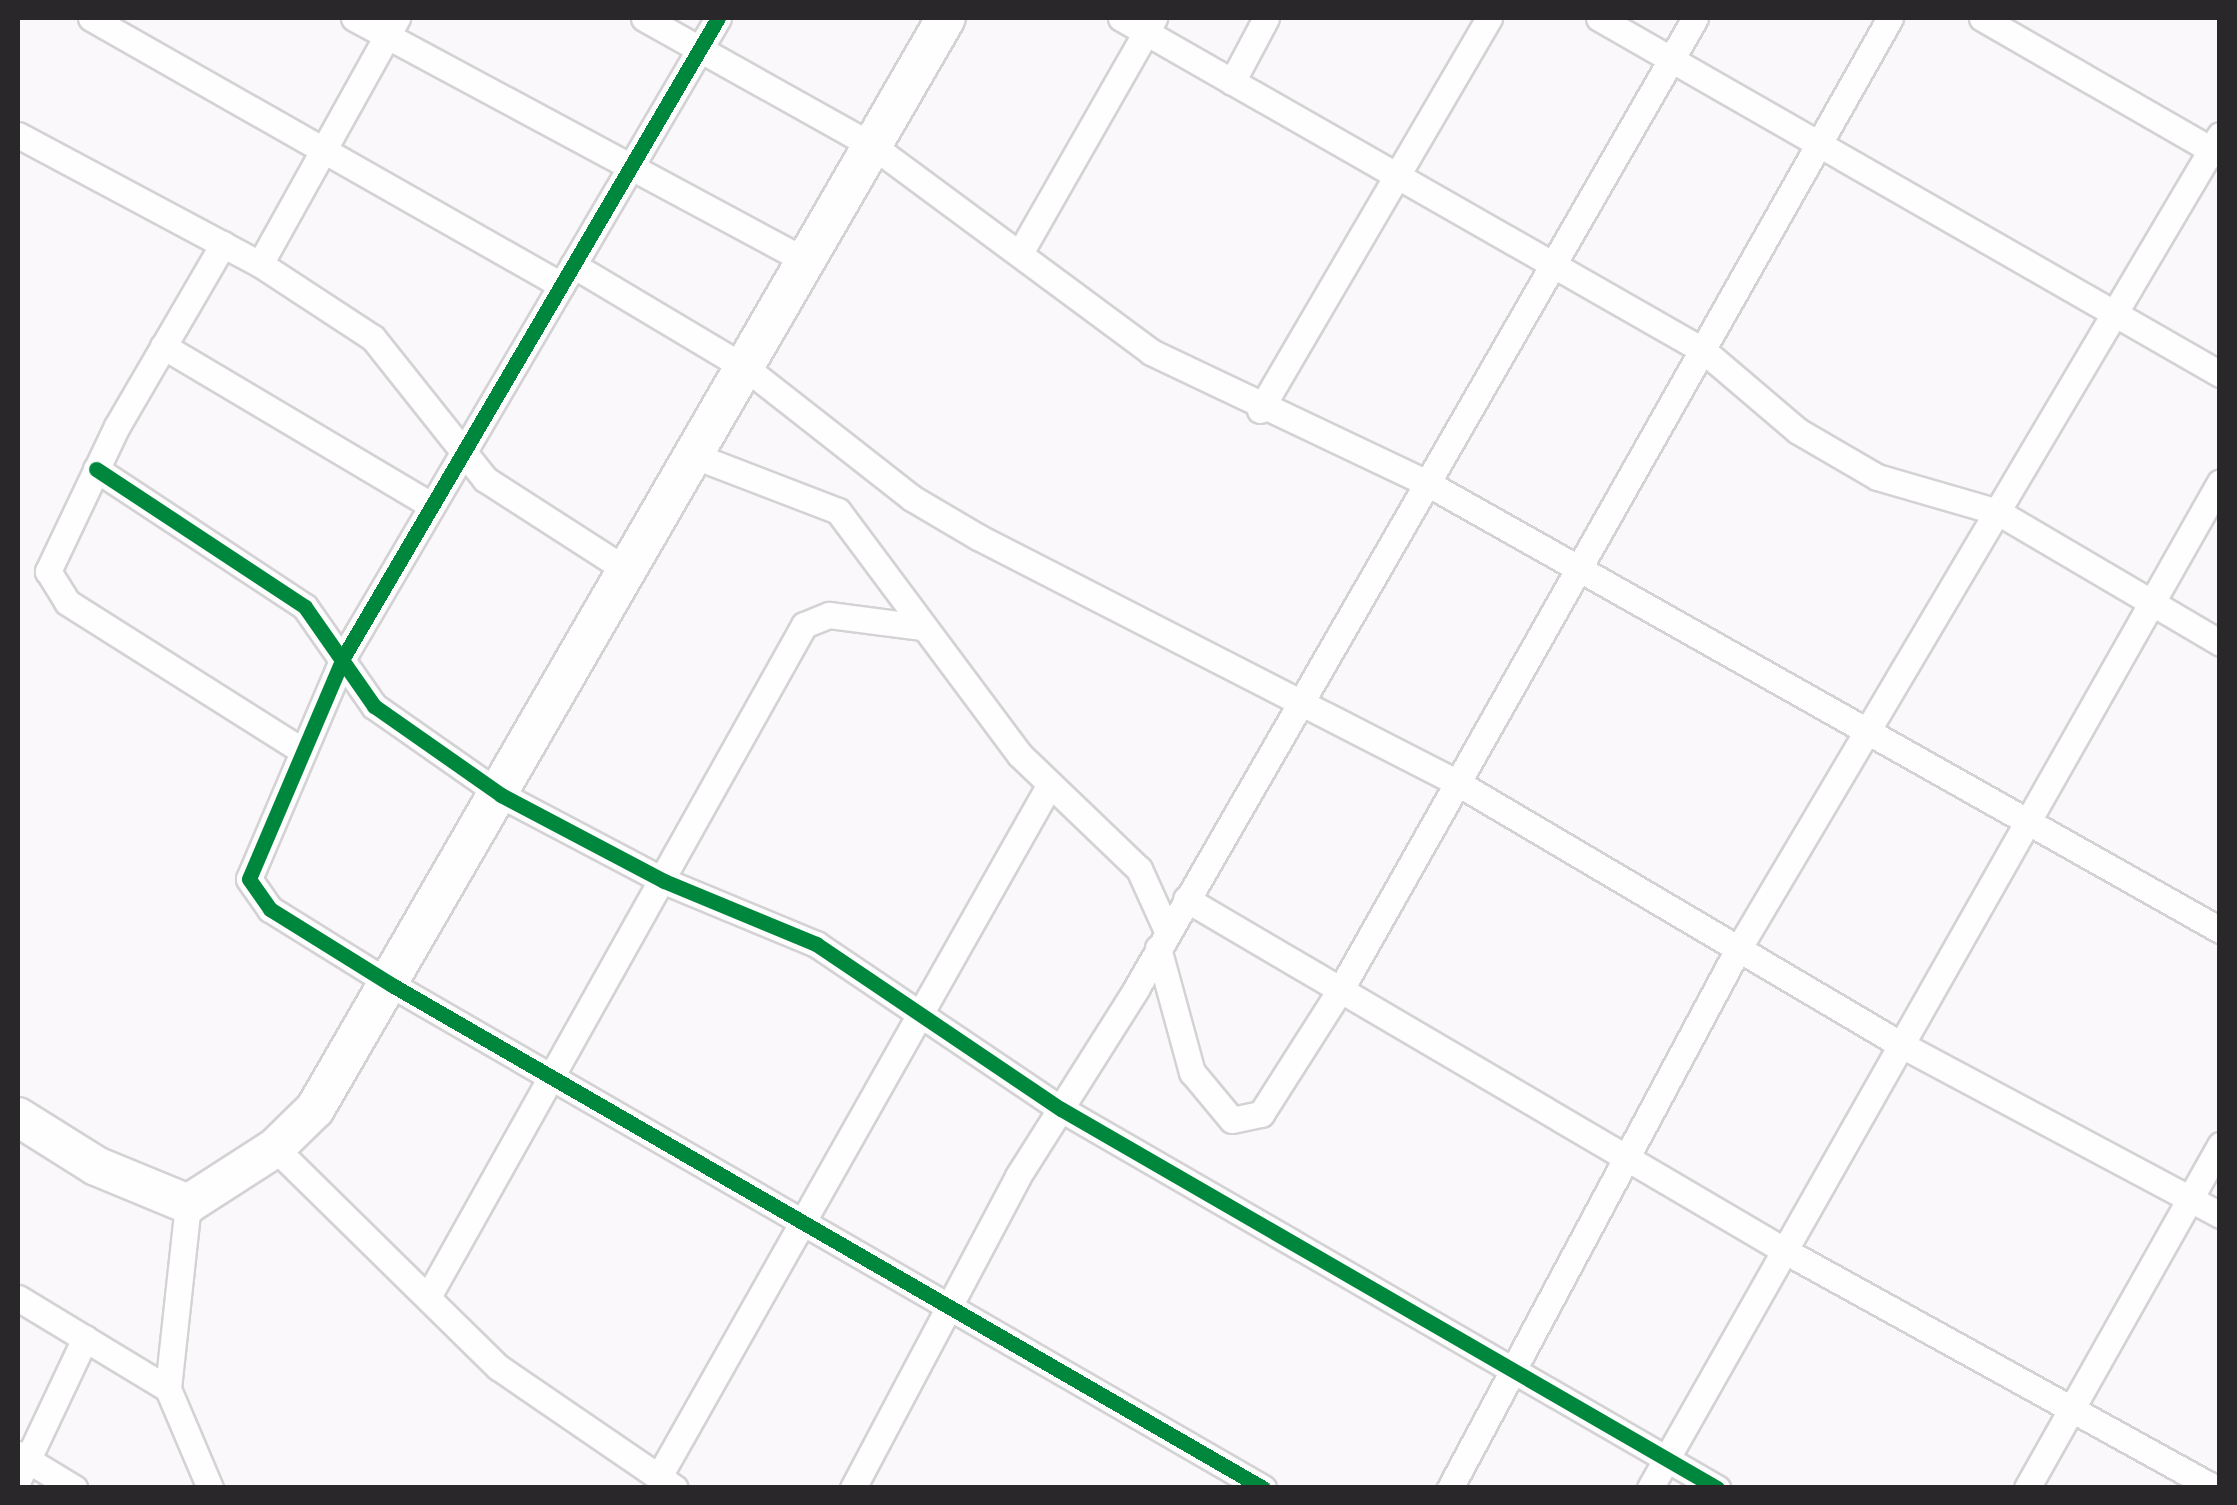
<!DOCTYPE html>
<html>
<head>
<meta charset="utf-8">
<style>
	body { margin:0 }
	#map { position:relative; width:2237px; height:1505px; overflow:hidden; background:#faf8fa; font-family:"Fira Sans Condensed",sans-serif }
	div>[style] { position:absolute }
	.roads { filter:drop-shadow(2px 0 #d4d2d4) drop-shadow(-2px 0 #d4d2d4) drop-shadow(0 2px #d4d2d4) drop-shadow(0 -2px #d4d2d4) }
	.street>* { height:25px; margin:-12.5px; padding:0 12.5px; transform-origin:12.5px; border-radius:12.5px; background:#fefefe }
	.secondary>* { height:38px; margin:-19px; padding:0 19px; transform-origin:19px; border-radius:19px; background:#fefefe }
	.cycleway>* { height:15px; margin:-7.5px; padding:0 7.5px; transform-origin:7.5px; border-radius:7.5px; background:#00873e }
	span { translate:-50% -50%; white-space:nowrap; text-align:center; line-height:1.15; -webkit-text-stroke:8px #fbf7fb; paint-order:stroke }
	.frame { position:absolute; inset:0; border:20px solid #292729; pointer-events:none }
</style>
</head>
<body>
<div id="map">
	<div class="roads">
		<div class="street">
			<i style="left:91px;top:18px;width:541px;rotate:29.6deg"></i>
			<i style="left:354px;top:18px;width:515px;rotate:28.26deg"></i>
			<i style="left:644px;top:18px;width:262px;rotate:29.2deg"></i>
			<i style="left:873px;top:146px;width:346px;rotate:36.5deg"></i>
			<i style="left:1151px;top:352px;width:306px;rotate:25.4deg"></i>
			<i style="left:1427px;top:483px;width:910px;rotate:29.41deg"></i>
			<i style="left:718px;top:18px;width:740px;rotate:120.38deg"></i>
			<i style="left:344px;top:656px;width:242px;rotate:113.1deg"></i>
			<i style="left:249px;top:879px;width:37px;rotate:55deg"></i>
			<i style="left:270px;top:909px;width:144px;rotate:31.9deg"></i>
			<i style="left:392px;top:985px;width:1006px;rotate:30.01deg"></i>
			<i style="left:1121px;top:18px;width:671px;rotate:29.73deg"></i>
			<i style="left:1704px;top:351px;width:123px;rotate:40.4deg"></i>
			<i style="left:1798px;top:431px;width:91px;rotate:30.2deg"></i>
			<i style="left:1877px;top:477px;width:126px;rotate:16.1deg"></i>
			<i style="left:1998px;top:512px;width:258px;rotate:30.5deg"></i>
			<i style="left:1599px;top:18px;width:716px;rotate:29.82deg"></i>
			<i style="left:1982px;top:18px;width:275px;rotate:29.9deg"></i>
			<i style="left:1232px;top:82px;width:72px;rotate:-62deg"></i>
			<i style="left:18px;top:135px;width:274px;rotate:28.1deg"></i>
			<i style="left:260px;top:264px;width:135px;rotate:33.2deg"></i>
			<i style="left:373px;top:338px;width:180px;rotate:51.5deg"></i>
			<i style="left:485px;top:479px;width:170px;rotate:32.8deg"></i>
			<i style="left:223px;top:244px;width:211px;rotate:120.2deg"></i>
			<i style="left:117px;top:426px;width:161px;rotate:115.4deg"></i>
			<i style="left:48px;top:571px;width:36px;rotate:58deg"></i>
			<i style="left:67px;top:602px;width:279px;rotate:32.3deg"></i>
			<i style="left:1020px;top:253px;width:271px;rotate:-60.3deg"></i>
			<i style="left:260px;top:264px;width:282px;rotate:-60.9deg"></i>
			<i style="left:573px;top:265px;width:201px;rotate:30.8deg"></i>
			<i style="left:746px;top:368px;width:211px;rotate:38.1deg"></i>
			<i style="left:912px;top:498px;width:77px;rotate:30.6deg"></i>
			<i style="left:978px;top:537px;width:537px;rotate:27.14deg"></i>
			<i style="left:1456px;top:782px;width:513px;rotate:30.56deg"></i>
			<i style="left:1898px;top:1043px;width:365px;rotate:28.1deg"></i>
			<i style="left:163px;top:346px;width:309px;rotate:30.7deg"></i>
			<i style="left:1260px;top:410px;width:454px;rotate:-59.7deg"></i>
			<i style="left:695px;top:456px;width:153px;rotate:21deg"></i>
			<i style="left:838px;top:511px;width:304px;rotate:53.3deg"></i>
			<i style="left:1020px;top:755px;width:165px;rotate:43.8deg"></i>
			<i style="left:1139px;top:869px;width:68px;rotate:65.7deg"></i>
			<i style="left:96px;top:469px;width:250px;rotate:33.4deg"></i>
			<i style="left:305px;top:607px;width:121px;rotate:55.1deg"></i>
			<i style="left:374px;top:706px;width:155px;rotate:35deg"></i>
			<i style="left:501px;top:795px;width:184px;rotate:27.8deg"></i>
			<i style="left:664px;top:881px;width:165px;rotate:22.5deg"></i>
			<i style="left:816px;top:944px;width:295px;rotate:34deg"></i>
			<i style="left:1061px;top:1109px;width:758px;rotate:30.02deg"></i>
			<i style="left:1186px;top:899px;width:697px;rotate:30.43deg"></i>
			<i style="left:1787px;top:1252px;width:489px;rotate:28.9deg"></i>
			<i style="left:1158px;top:948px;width:129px;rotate:74.7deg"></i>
			<i style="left:1192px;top:1072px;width:62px;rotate:50.2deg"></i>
			<i style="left:1232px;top:1120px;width:30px;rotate:-12deg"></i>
			<i style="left:1261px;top:1114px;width:151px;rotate:-57.5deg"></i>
			<i style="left:1342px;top:987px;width:1113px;rotate:-60.51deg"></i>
			<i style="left:275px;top:1148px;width:313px;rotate:44.5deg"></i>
			<i style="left:498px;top:1367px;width:214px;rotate:34.4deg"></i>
			<i style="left:188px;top:1204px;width:186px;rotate:96.2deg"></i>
			<i style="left:168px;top:1389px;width:108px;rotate:67deg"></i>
			<i style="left:429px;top:1295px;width:768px;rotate:-60.76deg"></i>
			<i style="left:804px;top:625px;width:27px;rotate:-22deg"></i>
			<i style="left:829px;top:615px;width:94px;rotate:7.4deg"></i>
			<i style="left:18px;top:1298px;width:175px;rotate:31.2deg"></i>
			<i style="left:18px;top:1454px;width:66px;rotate:31.3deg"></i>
			<i style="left:658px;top:1478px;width:797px;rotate:-60.54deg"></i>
			<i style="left:18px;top:1480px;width:157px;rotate:-64.7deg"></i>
			<i style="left:853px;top:1488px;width:353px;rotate:-62.1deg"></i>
			<i style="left:1018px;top:1176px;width:221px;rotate:-57.7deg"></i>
			<i style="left:1136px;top:989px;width:1120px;rotate:-60.07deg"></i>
			<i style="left:1450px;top:1488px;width:609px;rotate:-61.88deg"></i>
			<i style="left:1737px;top:951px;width:948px;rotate:-59.38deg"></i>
			<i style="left:1650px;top:1488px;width:1156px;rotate:-60.46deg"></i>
			<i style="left:2027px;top:1488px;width:394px;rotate:-60.6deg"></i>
		</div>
		<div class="secondary">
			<i style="left:18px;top:1117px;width:92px;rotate:32.1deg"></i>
			<i style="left:96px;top:1166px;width:100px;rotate:22.4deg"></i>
			<i style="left:188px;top:1204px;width:103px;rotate:-32.8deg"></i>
			<i style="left:275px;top:1148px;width:56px;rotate:-44.3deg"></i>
			<i style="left:315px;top:1109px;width:1260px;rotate:-59.96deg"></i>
		</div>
	</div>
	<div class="cycleway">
		<i style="left:718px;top:18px;width:740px;rotate:120.38deg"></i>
		<i style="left:344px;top:656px;width:242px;rotate:113.1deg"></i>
		<i style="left:249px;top:879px;width:37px;rotate:55deg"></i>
		<i style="left:270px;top:909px;width:144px;rotate:31.9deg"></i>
		<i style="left:392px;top:985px;width:1006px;rotate:30.01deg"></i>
		<i style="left:96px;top:469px;width:250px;rotate:33.4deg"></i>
		<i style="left:305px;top:607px;width:121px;rotate:55.1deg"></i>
		<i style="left:374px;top:706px;width:155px;rotate:35deg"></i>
		<i style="left:501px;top:795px;width:184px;rotate:27.8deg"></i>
		<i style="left:664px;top:881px;width:165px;rotate:22.5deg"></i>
		<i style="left:816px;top:944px;width:295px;rotate:34deg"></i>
		<i style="left:1061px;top:1109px;width:758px;rotate:30.02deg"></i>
	</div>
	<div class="frame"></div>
</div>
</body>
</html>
